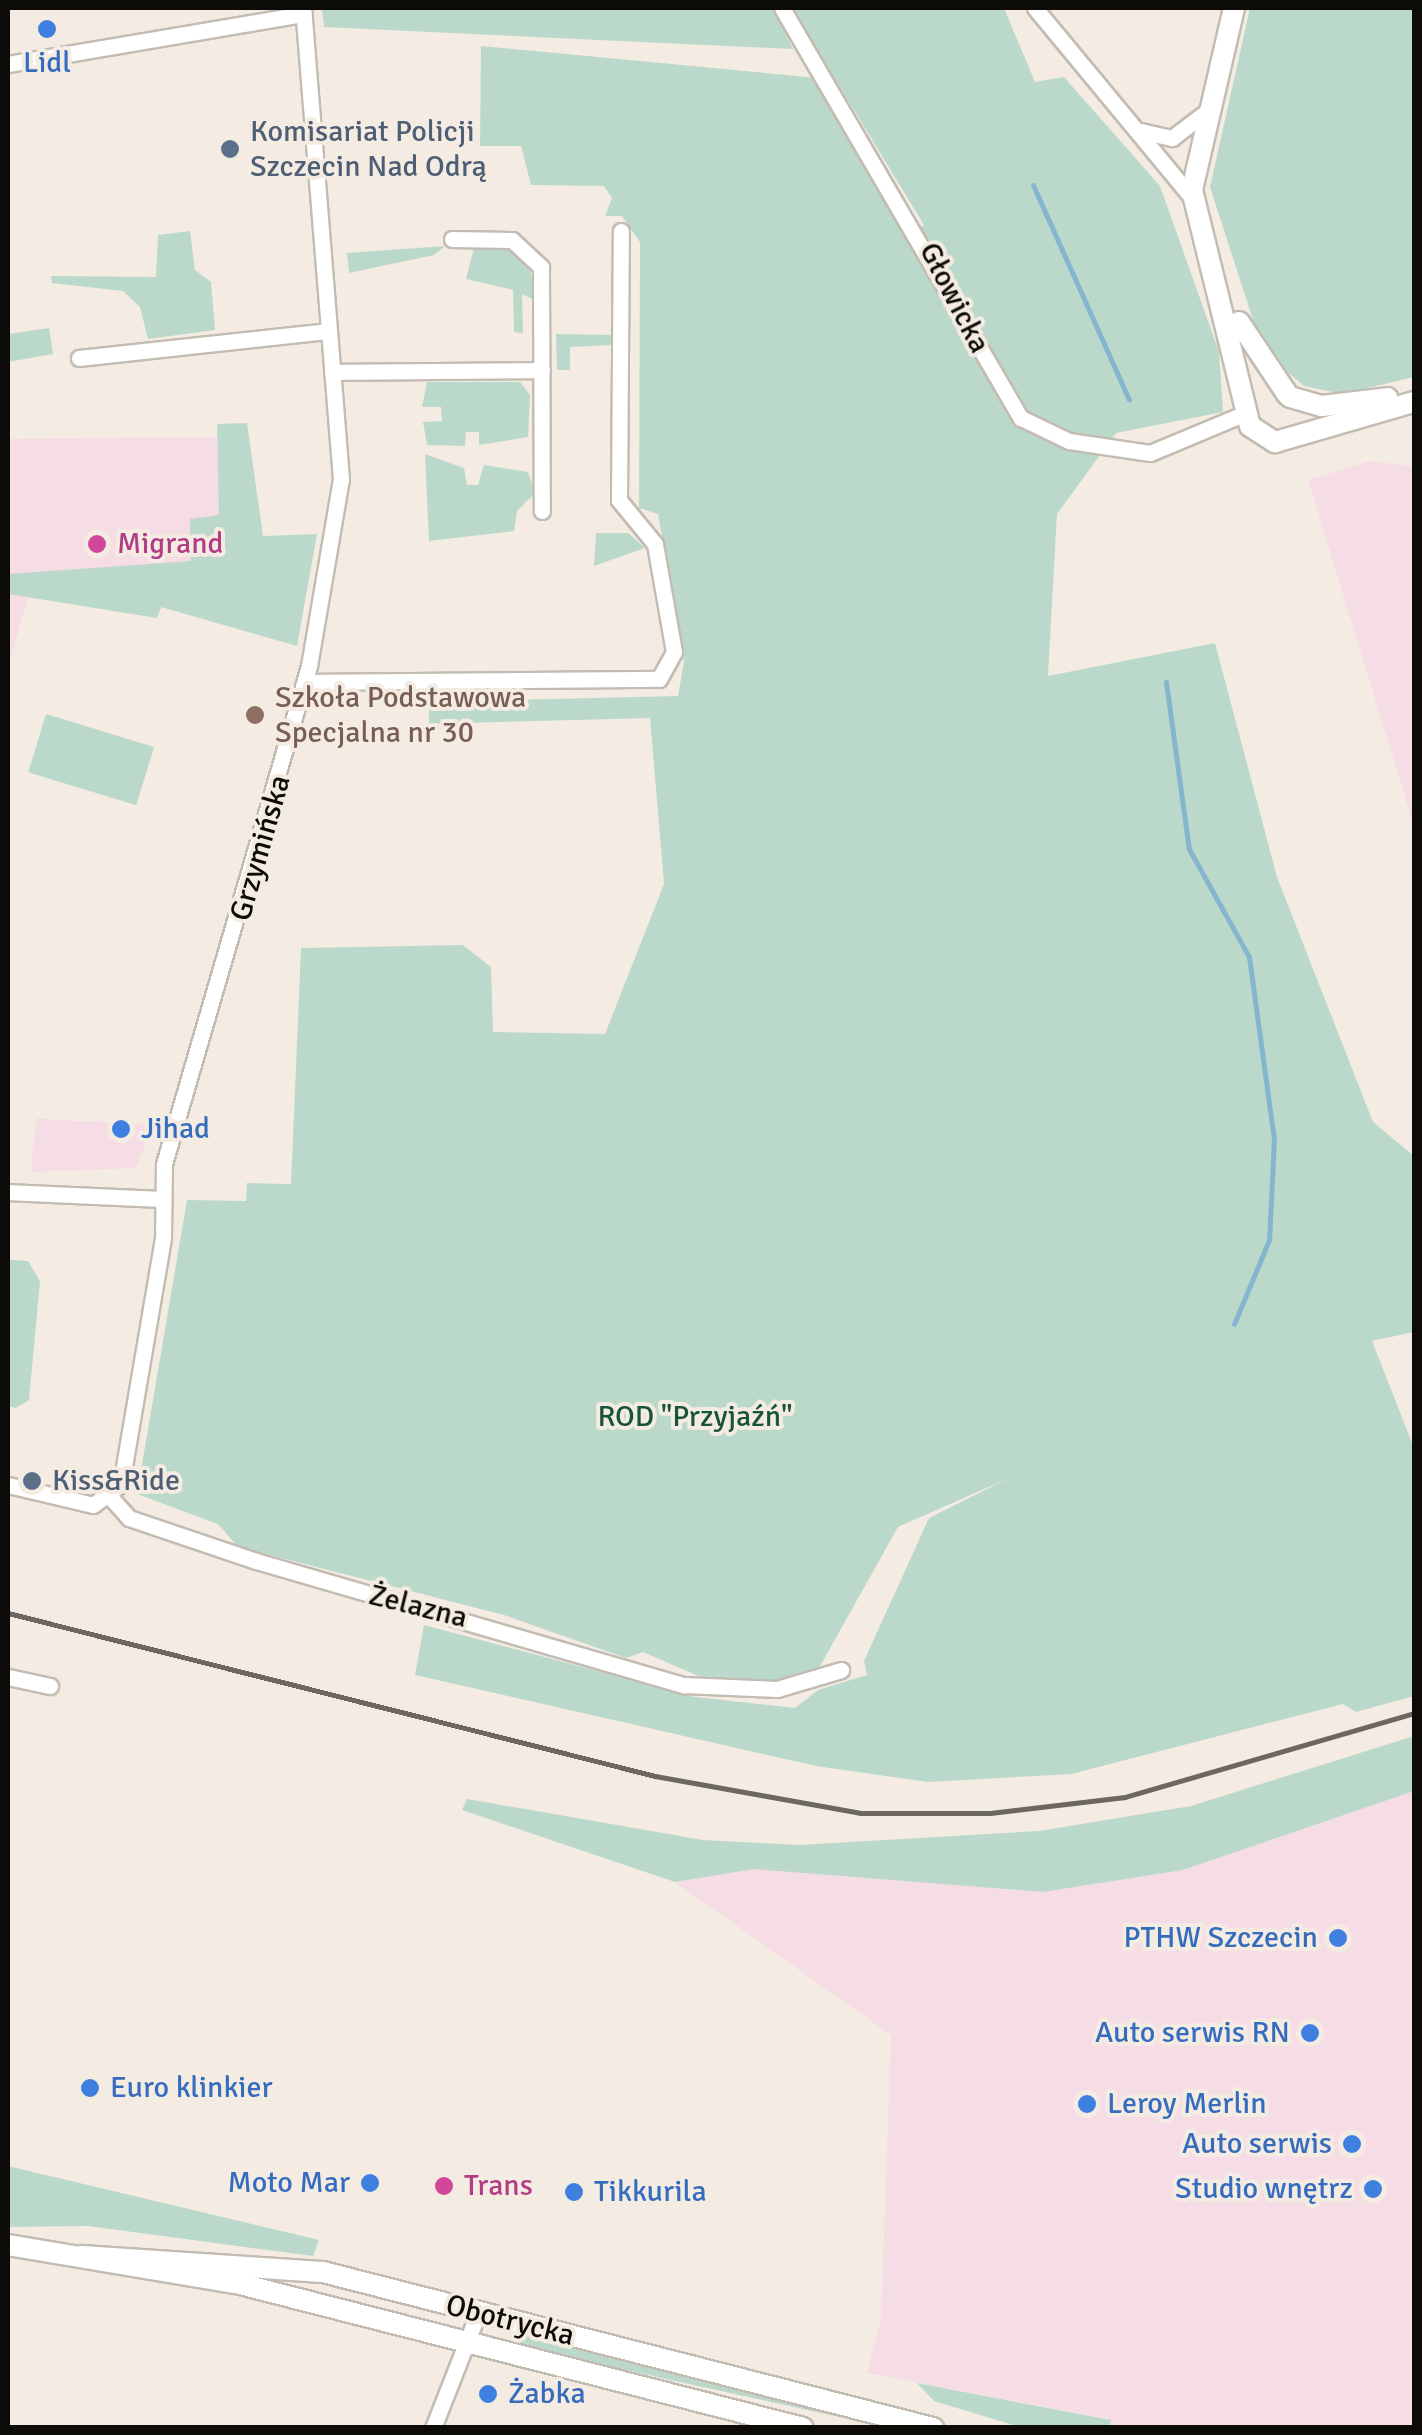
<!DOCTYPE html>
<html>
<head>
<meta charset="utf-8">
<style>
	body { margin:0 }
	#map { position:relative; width:1422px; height:2435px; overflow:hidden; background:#f4ece2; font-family:Signika,sans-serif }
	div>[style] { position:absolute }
	.commercial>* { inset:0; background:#f6dce4 }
	.green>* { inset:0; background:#bbd9ca; transform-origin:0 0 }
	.stream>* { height:5px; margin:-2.5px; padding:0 2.5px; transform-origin:2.5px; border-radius:2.5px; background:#85b6cf }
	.roads { filter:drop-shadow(2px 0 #c3bcb2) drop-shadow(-2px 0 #c3bcb2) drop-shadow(0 2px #c3bcb2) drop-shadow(0 -2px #c3bcb2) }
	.minor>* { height:15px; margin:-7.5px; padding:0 7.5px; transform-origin:7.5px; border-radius:7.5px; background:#fff }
	.tertiary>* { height:20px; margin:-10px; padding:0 10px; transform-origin:10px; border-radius:10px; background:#fff }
	.rail>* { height:5px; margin:-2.5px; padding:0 2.5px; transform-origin:2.5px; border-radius:2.5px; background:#6c6761 }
	.dots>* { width:28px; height:28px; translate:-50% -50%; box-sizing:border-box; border:5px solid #f4ece2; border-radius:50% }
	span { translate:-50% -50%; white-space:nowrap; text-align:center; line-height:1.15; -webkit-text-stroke:8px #f4ece2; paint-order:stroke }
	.shop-label { font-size:30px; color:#366cbe }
	.left { translate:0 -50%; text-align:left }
	.right { translate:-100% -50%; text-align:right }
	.service-label { font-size:30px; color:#4e5e75 }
	.street-label { font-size:30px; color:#0d0b08 }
	.hotel-label { font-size:30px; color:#b23c85 }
	.education-label { font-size:30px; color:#785e54 }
	.park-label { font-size:30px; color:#16543c }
	.frame { position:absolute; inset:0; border:10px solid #0d0b08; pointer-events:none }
</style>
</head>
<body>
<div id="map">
	<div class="commercial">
		<i style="clip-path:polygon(217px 437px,220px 515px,295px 644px,161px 607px,157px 618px,29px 596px,8px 665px,8px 439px)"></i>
		<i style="clip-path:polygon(1371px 461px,1414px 467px,1414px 826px,1308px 480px)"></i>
		<i style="clip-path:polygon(36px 1118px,55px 1120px,153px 1124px,136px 1168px,31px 1172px)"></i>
		<i style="clip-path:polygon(1414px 1791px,1414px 2427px,1109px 2427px,1110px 2419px,867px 2373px,881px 2319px,891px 2035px,675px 1882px,754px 1869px,1043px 1892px,1183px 1870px)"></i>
	</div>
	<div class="green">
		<i style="clip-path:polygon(322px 8px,772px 8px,793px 49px,324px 27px)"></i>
		<i style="clip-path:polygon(792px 8px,1004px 8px,1035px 82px,1064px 77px,1160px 186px,1219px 352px,1223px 412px,1116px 433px,1057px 514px,1048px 676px,1215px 643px,1277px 877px,1373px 1122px,1414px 1156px,1414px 1332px,1372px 1341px,1414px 1448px,1414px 1696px,1356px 1712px,1343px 1704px,1071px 1774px,928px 1782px,816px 1766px,415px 1675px,424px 1625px,695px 1697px,795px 1708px,818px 1690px,867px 1675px,864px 1661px,929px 1518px,1009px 1478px,898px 1527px,819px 1668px,794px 1681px,717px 1684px,643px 1652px,626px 1658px,504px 1615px,238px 1547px,218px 1524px,137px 1494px,187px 1200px,246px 1201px,247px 1183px,291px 1184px,301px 948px,463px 945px,491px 967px,493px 1032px,605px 1034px,664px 884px,650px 718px,429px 724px,429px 702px,678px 696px,684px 661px,658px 514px,639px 508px,640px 242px,622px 216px,605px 216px,612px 198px,604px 186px,531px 185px,521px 146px,480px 146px,481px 46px,818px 78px,909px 235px,924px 225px)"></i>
		<i style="clip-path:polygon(1250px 8px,1414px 8px,1414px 377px,1342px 394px,1304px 386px,1263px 351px,1210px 187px)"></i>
		<i style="clip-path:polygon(190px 231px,195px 270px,211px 282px,215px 330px,148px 339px,140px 307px,123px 291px,52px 283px,51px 276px,156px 277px,158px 235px)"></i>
		<i style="clip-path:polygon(475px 244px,506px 245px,529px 262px,536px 301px,522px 294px,523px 333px,514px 332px,513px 290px,466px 279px)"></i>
		<i style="clip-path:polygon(445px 246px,434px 255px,349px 273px,347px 253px)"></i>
		<i style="clip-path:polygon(49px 328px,53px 354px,8px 362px,8px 334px)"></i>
		<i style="clip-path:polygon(556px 334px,617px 335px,612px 345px,570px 347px,570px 370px,557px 370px)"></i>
		<i style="clip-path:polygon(427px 382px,520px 382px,530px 395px,528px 437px,479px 445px,479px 432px,466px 432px,465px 446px,427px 445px,423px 422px,442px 421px,441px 407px,422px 407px)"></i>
		<i style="clip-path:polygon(247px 423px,263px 536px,317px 534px,297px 646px,161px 607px,157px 618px,8px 594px,8px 574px,191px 561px,190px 519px,219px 515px,217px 424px)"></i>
		<i style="clip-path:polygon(425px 454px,464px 468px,467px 485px,478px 485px,484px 465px,528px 472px,535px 493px,517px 511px,514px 531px,429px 541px)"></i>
		<i style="clip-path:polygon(628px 533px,645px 548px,594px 566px,596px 533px)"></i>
		<i style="left:46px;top:714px;width:113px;height:61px;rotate:17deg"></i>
		<i style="clip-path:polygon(10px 1260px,28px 1261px,40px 1281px,29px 1400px,16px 1408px,8px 1406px)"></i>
		<i style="clip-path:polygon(1414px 1736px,1414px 1791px,1183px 1870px,1043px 1892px,754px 1869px,675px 1882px,462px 1810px,467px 1799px,703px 1840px,799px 1845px,1039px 1831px,1191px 1806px)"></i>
		<i style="clip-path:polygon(8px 2166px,319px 2240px,313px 2256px,88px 2226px,8px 2227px)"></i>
		<i style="clip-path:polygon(515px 2332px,853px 2417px,853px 2420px,512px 2345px)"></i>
		<i style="clip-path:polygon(917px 2383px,1111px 2420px,1109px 2427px,1020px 2427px,934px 2401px)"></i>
	</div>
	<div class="stream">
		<i style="left:1033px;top:185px;width:235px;rotate:65.9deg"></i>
		<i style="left:1166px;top:682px;width:169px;rotate:82.2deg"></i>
		<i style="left:1189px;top:849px;width:124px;rotate:60.9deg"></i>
		<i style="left:1249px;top:957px;width:184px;rotate:82.2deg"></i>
		<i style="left:1274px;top:1139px;width:101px;rotate:92.8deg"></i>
		<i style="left:1269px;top:1240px;width:91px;rotate:112.6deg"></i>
	</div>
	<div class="roads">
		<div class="minor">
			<i style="left:782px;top:8px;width:475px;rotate:59.8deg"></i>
			<i style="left:1021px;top:418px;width:53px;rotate:25.6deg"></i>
			<i style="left:1069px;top:441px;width:82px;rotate:8.4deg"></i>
			<i style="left:1150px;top:453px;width:106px;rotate:-22.7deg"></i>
			<i style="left:1035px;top:8px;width:249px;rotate:50.4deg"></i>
			<i style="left:8px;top:64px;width:300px;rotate:-9.6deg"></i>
			<i style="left:1141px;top:131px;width:32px;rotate:13deg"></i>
			<i style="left:1172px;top:138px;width:43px;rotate:-37.4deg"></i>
			<i style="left:452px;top:239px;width:60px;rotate:1deg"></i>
			<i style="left:512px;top:240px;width:40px;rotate:43deg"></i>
			<i style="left:541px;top:267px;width:244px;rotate:89.8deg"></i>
			<i style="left:79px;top:358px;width:251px;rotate:-6.2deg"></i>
			<i style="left:332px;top:372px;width:210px;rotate:-0.5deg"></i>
			<i style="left:306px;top:682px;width:353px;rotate:-0.5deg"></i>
			<i style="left:659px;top:679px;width:31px;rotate:-61deg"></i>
			<i style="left:674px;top:652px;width:110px;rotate:-100deg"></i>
			<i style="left:655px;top:544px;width:57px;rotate:-129.3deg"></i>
			<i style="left:619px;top:500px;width:269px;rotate:-89.6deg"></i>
			<i style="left:8px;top:1192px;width:152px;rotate:2.6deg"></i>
			<i style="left:8px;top:1485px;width:87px;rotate:13.2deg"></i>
			<i style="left:93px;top:1505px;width:35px;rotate:-37deg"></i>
			<i style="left:121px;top:1484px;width:251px;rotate:-80.3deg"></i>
			<i style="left:163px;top:1237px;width:73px;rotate:-89.2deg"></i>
			<i style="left:164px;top:1164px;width:519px;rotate:-73.77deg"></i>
			<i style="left:309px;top:666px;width:190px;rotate:-80.3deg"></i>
			<i style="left:341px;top:479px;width:473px;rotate:-94.6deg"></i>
			<i style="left:111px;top:1498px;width:27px;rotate:48deg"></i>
			<i style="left:129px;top:1518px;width:134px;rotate:18.7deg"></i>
			<i style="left:256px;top:1561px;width:446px;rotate:16.2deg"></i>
			<i style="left:684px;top:1685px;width:93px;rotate:2.5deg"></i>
			<i style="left:777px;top:1689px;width:67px;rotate:-16.5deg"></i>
			<i style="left:8px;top:1677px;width:43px;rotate:12.1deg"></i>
			<i style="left:433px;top:2428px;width:123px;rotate:-68.6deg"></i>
		</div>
		<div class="tertiary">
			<i style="left:1234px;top:8px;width:187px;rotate:103deg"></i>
			<i style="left:1192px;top:190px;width:243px;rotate:76.2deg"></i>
			<i style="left:1250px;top:426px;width:30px;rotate:33deg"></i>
			<i style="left:1275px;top:442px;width:145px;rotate:-16.1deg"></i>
			<i style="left:1239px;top:322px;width:87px;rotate:56.3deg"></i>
			<i style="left:1290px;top:397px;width:33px;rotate:16deg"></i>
			<i style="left:1322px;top:406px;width:66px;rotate:-6.9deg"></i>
			<i style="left:8px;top:2245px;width:231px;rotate:9.5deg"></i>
			<i style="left:236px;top:2283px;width:585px;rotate:14.34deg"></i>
			<i style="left:81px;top:2256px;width:243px;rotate:3.8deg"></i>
			<i style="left:323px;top:2272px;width:630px;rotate:14.35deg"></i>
		</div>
	</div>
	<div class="rail">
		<i style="left:8px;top:1613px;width:667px;rotate:14.14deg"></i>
		<i style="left:655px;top:1776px;width:208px;rotate:10.2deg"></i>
		<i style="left:860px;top:1813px;width:130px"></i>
		<i style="left:990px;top:1813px;width:136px;rotate:-6.8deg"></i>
		<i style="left:1125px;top:1797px;width:301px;rotate:-16.2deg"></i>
	</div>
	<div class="dots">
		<i style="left:47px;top:29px;background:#3f7fe0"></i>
		<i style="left:230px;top:149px;background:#5c6f8a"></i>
		<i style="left:97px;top:544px;background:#d1479c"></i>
		<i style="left:255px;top:715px;background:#8d6e63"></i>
		<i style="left:121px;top:1129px;background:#3f7fe0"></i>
		<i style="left:32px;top:1481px;background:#5c6f8a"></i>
		<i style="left:1338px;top:1938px;background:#3f7fe0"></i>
		<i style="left:1310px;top:2033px;background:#3f7fe0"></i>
		<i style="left:90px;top:2088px;background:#3f7fe0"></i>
		<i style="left:1087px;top:2104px;background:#3f7fe0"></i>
		<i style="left:1352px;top:2144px;background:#3f7fe0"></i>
		<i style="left:370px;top:2183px;background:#3f7fe0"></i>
		<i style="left:444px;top:2186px;background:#d1479c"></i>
		<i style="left:1373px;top:2189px;background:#3f7fe0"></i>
		<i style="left:574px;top:2192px;background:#3f7fe0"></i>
		<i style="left:488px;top:2394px;background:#3f7fe0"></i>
	</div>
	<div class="shop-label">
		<span style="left:47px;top:63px">Lidl</span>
		<span class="left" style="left:141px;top:1129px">Jihad</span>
		<span class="right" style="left:1318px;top:1938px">PTHW Szczecin</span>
		<span class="right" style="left:1290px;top:2033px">Auto serwis RN</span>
		<span class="left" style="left:110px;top:2088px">Euro klinkier</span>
		<span class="left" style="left:1107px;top:2104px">Leroy Merlin</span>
		<span class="right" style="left:1332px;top:2144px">Auto serwis</span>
		<span class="right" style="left:350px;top:2183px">Moto Mar</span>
		<span class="right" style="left:1353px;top:2189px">Studio wnętrz</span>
		<span class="left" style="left:594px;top:2192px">Tikkurila</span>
		<span class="left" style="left:508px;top:2394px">Żabka</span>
	</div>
	<div class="service-label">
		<span class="left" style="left:250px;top:149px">Komisariat Policji<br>Szczecin Nad Odrą</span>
		<span class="left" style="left:52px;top:1481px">Kiss&amp;Ride</span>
	</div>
	<div class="street-label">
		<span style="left:954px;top:298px;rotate:63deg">Głowicka</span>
		<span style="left:261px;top:848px;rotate:-74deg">Grzymińska</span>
		<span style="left:418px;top:1607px;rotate:14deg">Żelazna</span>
		<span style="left:510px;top:2321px;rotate:14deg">Obotrycka</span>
	</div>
	<div class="hotel-label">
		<span class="left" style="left:117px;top:544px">Migrand</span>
		<span class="left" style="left:464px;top:2186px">Trans</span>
	</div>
	<div class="education-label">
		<span class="left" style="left:275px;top:715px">Szkoła Podstawowa<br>Specjalna nr 30</span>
	</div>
	<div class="park-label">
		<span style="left:695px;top:1417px">ROD "Przyjaźń"</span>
	</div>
	<div class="frame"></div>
</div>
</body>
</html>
